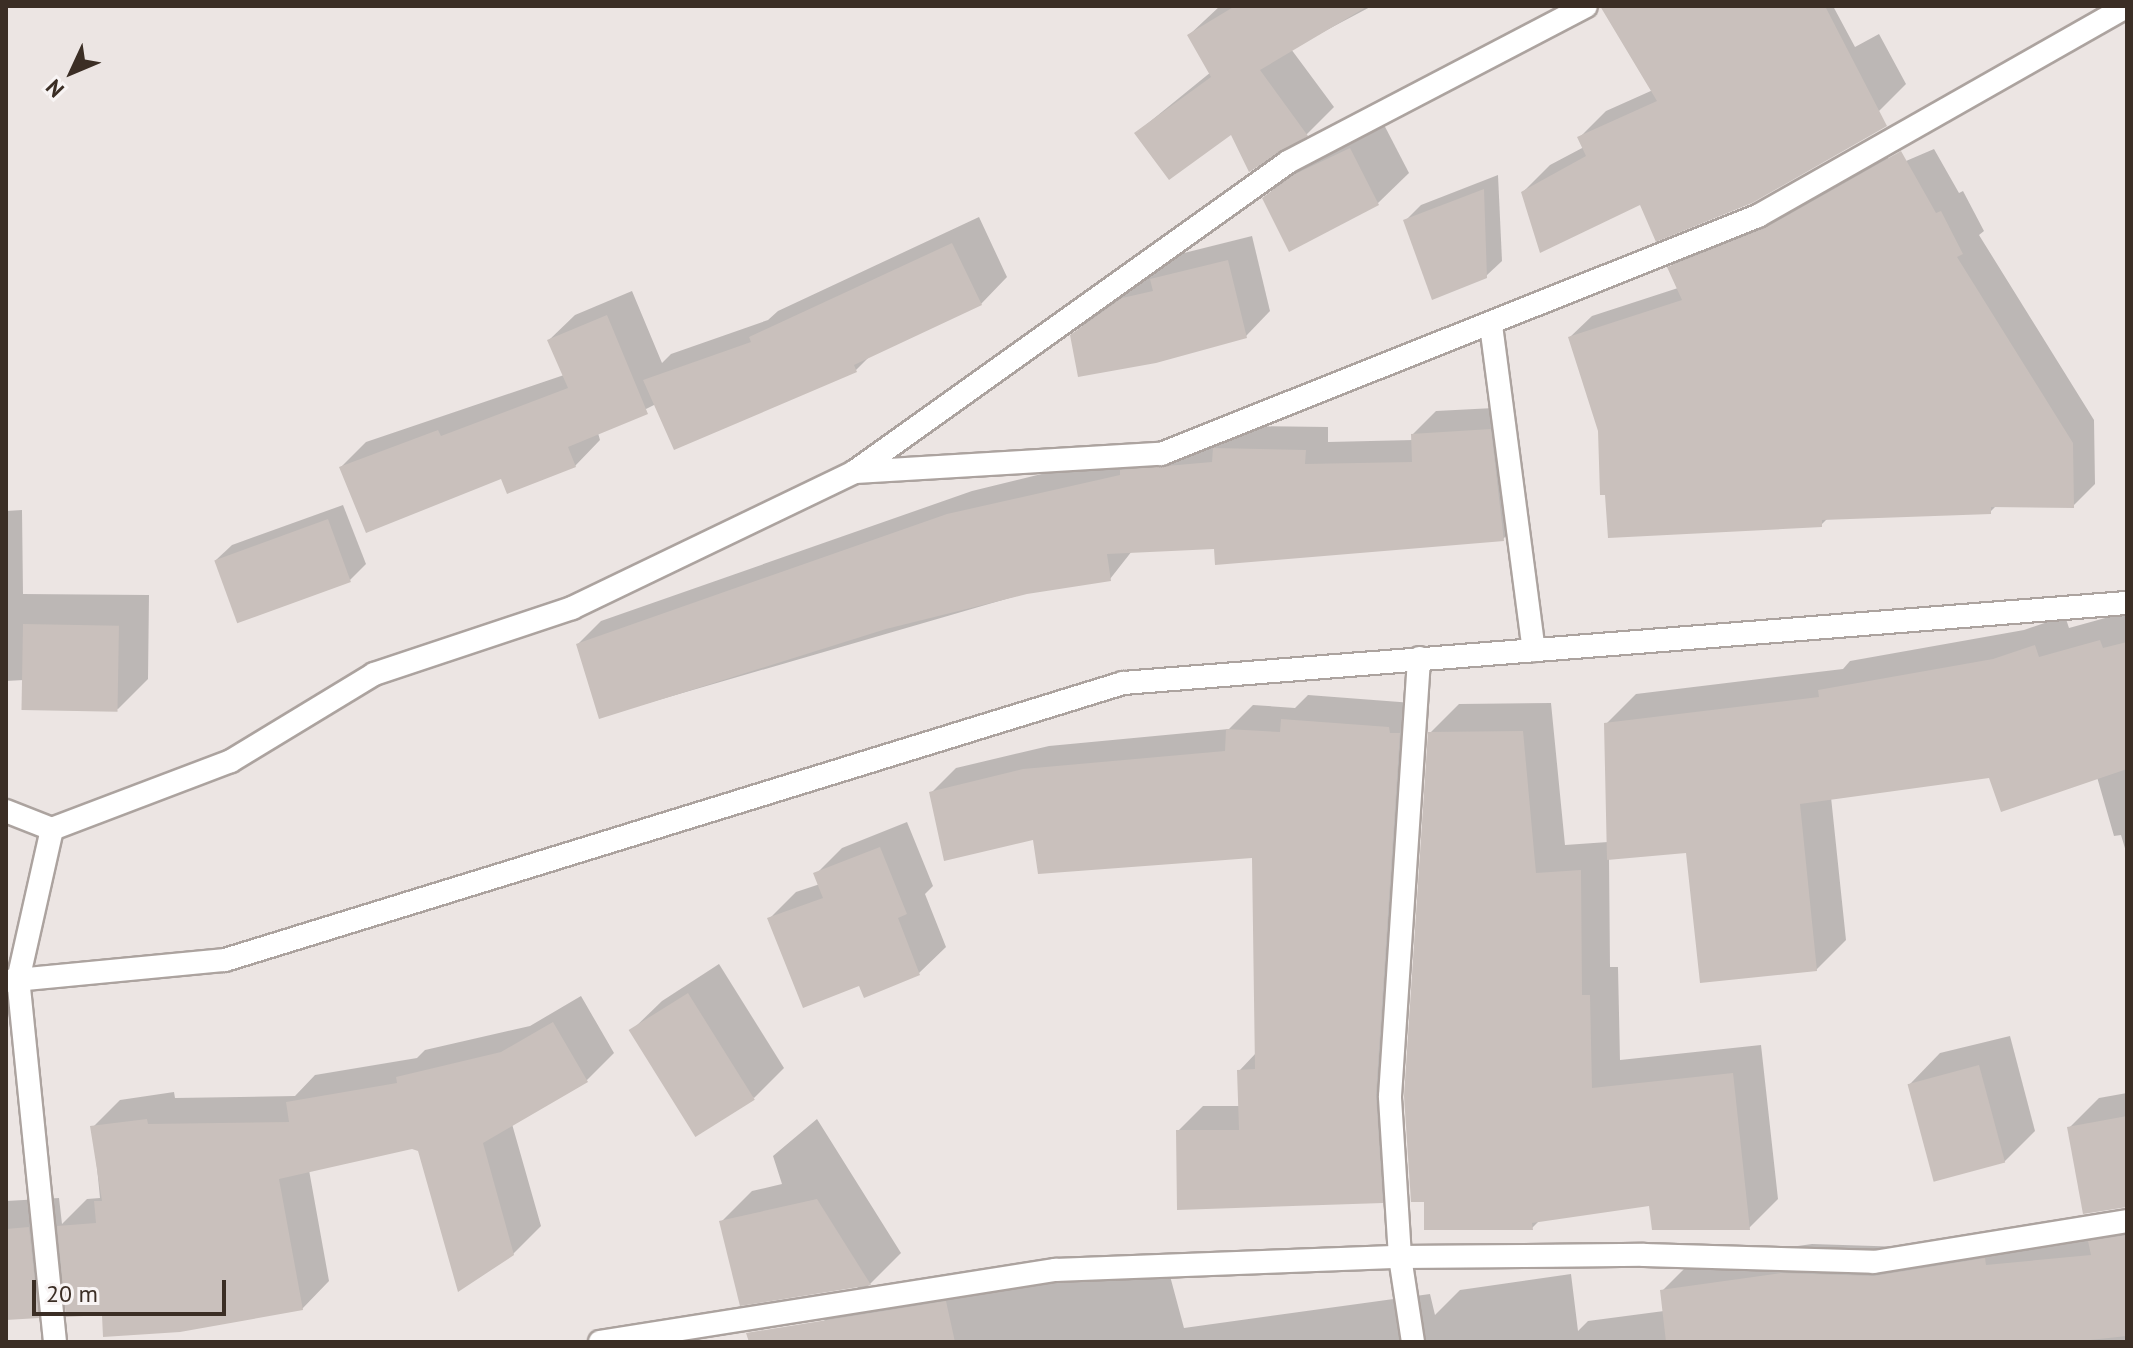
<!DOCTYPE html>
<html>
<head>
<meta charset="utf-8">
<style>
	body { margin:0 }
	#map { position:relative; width:2133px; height:1348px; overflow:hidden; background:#ece5e3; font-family:"PT Sans",sans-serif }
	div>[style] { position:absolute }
	.shadow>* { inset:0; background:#0003 }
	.building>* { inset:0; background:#c9c0bc; transform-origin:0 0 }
	.roads { filter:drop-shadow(2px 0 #aca39f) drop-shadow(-2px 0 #aca39f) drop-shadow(0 2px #aca39f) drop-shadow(0 -2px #aca39f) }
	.minor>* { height:22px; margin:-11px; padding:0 11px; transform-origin:11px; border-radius:11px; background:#fff }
	.tertiary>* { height:22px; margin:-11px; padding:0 11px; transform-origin:11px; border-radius:11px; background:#fff }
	span { translate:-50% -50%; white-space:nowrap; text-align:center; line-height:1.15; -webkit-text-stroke:6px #f8f4f4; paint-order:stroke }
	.frame { position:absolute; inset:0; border:8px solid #3b2e25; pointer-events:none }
	.north { position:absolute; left:32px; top:32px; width:80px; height:80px; -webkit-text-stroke:6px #f8f4f4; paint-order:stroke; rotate:226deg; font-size:22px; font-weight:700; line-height:32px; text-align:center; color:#3b2e25 }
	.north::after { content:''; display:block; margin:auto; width:28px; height:36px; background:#3b2e25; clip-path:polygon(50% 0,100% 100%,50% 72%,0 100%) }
	.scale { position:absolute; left:32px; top:1280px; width:194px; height:36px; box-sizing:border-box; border:4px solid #3b2e25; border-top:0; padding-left:10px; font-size:24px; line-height:28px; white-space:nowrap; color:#3b2e25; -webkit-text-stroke:6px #f8f4f4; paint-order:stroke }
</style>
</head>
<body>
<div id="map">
	<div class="shadow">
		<i style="clip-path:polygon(1220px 6px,1372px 6px,1291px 49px,1334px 107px,1307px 134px,1250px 170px,1231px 132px,1136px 133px,1211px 72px,1189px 35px)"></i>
		<i style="clip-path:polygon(1601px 6px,1833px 6px,1855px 47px,1879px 34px,1906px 84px,1879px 111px,1641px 202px,1523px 192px,1550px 165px,1584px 147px,1580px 137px,1606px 111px,1653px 90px)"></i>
		<i style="clip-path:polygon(1381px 119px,1409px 173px,1378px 203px,1290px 249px,1265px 198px,1295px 167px)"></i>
		<i style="clip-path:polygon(1934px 149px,1959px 193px,1963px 191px,1984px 231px,1979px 235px,2094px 420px,2095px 484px,2073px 506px,1997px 505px,1990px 512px,1829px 517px,1821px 525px,1600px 430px,1570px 337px,1592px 316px,1678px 288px,1670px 268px,1691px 246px,1885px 152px,1892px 167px)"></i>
		<i style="clip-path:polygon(1498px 175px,1502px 261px,1486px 276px,1405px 221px,1421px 205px)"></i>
		<i style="clip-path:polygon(979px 217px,1007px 277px,981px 304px,871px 355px,856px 370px,656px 404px,598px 433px,600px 440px,575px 466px,502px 477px,341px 467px,366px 442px,564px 375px,549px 340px,575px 315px,632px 291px,662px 363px,671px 354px,768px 320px,778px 311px)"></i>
		<i style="clip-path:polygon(1252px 236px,1270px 311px,1246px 336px,1072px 336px,1097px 311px,1176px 255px)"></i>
		<i style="clip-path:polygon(1513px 407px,1526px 516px,1503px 539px,1132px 551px,1110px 579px,1027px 593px,600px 717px,578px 644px,601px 621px,972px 491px,1238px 426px,1328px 427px,1328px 442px,1413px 440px,1413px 434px,1436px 411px)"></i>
		<i style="clip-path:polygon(343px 505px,366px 564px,350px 580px,216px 560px,232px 545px)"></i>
		<i style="clip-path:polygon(22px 510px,23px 594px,149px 595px,148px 679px,118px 709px,24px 680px,6px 681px,6px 511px)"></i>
		<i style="clip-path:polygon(2127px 612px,2127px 855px,2121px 835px,2114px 836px,2097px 777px,1991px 775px,1831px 797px,1846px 940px,1816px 970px,1688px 851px,1609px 858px,1610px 967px,1618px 967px,1620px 1060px,1761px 1045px,1778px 1199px,1749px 1228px,1651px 1203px,1540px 1220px,1532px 1228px,1430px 733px,1459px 704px,1551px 703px,1565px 845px,1608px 842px,1606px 724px,1636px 694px,1843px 669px,1850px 661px,2024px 630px,2065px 616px,2069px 628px)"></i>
		<i style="clip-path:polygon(1308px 695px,1413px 703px,1400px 1070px,1406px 1177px,1382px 1202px,1178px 1131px,1203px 1106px,1240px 1106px,1239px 1071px,1256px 1053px,1254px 856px,1035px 838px,931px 793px,956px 768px,1049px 746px,1229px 729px,1253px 705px,1295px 708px)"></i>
		<i style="clip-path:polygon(907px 822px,933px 886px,925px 894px,946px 947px,919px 973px,860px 983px,769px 919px,796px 892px,820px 884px,816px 874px,842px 848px)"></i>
		<i style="clip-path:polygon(719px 964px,784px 1068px,754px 1098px,631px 1031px,662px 1001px)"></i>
		<i style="clip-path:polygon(581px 996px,614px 1053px,587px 1080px,512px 1124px,541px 1226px,513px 1254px,420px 1150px,412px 1147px,309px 1170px,329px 1281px,302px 1309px,103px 1313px,66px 1288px,38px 1316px,6px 1318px,6px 1201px,59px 1198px,62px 1224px,87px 1199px,100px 1198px,93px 1127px,120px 1100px,174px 1092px,175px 1098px,295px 1096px,315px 1075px,417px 1058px,425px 1050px,530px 1026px)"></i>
		<i style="clip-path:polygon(2010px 1036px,2035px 1131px,2004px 1162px,1910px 1084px,1940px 1053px)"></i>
		<i style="clip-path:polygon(2127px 1093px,2127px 1206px,2069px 1128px,2099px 1098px)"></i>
		<i style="clip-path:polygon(817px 1119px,901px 1253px,867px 1287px,980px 1269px,984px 1289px,1035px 1278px,1036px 1285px,1108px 1261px,1166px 1261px,1184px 1328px,1430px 1294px,1435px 1315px,1460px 1290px,1571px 1274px,1578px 1331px,1588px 1321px,1664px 1311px,1662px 1291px,1692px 1261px,1812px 1244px,1905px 1247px,2127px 1211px,2127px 1342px,829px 1342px,823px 1322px,860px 1285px,722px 1221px,752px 1191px,782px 1184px,773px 1156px)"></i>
	</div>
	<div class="building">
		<i style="clip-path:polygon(1235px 6px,1368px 6px,1260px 70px,1308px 136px,1249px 172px,1231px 135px,1169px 180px,1134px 133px,1211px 77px,1187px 35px)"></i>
		<i style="clip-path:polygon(1600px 6px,1825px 6px,1887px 126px,1752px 203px,1656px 242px,1640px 205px,1540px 253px,1521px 192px,1586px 156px,1577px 137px,1657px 101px)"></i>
		<i style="clip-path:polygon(1350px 148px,1379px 205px,1289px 252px,1262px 198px,1295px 174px)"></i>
		<i style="clip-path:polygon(1901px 151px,1936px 213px,1941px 211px,1963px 254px,1957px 257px,2073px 443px,2074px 508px,1991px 507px,1991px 514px,1822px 520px,1822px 527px,1608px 538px,1605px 495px,1600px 495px,1598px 431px,1568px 337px,1682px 300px,1667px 267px,1765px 228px)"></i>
		<i style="clip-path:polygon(1484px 189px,1487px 278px,1432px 300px,1403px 220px)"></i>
		<i style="clip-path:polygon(952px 243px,982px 305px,854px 365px,857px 372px,674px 450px,643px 380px,751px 342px,749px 337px)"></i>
		<i style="clip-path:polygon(1228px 260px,1247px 338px,1156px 363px,1078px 377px,1070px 335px,1122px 298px,1153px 291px,1150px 279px)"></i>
		<i style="clip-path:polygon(607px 315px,648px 414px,568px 447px,576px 467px,507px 494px,501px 479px,366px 533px,339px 467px,438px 430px,441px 436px,568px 388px,547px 340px)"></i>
		<i style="clip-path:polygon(1491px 429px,1504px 541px,1215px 565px,1214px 549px,1107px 554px,1111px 581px,1027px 594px,886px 629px,599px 719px,576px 644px,947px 514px,1120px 475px,1120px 470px,1212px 462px,1213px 448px,1306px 450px,1305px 464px,1412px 462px,1411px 434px)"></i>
		<i style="left:328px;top:519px;width:67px;height:121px;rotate:70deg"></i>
		<i style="left:23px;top:624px;width:96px;height:86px;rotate:1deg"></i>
		<i style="clip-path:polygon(2100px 640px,2103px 648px,2127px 642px,2127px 769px,2001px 812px,1989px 778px,1800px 804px,1817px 971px,1700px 983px,1686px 853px,1607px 860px,1604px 723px,1819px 697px,1818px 690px,1993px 659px,2035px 645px,2039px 657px)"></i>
		<i style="clip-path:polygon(1281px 719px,1389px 727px,1390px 733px,1400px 733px,1376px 1095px,1383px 1203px,1177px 1210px,1176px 1130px,1239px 1130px,1237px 1070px,1255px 1069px,1252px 858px,1038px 874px,1033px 840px,944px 861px,929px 792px,1023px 769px,1225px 751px,1226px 729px,1280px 732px)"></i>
		<i style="clip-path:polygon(1523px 731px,1536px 873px,1581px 870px,1582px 995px,1590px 995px,1592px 1088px,1733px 1073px,1750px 1230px,1652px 1230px,1649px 1206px,1532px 1223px,1533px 1230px,1424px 1230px,1424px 1202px,1411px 1202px,1404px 1096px,1428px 732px)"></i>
		<i style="clip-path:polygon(880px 847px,907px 914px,898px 918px,920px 975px,864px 998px,859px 986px,803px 1008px,767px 918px,823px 898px,813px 873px)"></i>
		<i style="left:688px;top:993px;width:126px;height:70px;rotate:58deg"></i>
		<i style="clip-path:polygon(553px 1022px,588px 1082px,483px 1143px,514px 1255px,458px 1292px,418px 1151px,412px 1149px,279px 1179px,303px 1310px,180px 1332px,103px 1337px,102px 1315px,66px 1317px,57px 1226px,96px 1223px,94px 1201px,102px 1201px,90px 1126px,147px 1119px,148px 1124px,289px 1122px,286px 1102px,397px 1083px,396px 1077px,501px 1052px)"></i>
		<i style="left:1979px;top:1065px;width:101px;height:74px;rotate:75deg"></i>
		<i style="clip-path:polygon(2127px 1116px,2127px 1207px,2083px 1214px,2067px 1127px)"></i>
		<i style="clip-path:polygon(817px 1199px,871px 1285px,740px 1306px,719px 1221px)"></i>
		<i style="clip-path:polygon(29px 1227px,39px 1318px,6px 1320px,6px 1229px)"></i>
		<i style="clip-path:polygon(2127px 1235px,2127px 1336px,2072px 1342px,1666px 1342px,1660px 1290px,1781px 1273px,1874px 1276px,1985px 1258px,1986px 1265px,2091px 1255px,2088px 1241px)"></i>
		<i style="clip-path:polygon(946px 1301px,955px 1342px,749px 1342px,746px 1333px)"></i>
	</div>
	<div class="roads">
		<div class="minor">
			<i style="left:1491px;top:325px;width:328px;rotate:82.5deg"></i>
			<i style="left:854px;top:472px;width:308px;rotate:-3.4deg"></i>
			<i style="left:1161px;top:454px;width:643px;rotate:-21.74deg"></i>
			<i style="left:1758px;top:216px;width:425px;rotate:-29.6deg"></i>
			<i style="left:6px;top:811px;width:49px;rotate:21.4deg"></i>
			<i style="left:55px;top:1342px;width:364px;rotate:-95.8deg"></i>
			<i style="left:18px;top:980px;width:155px;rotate:-77.3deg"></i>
			<i style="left:52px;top:829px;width:191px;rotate:-20.8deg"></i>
			<i style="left:231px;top:761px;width:167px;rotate:-31.3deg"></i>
			<i style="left:374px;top:674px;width:209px;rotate:-18.4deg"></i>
			<i style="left:572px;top:608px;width:313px;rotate:-25.7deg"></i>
			<i style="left:854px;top:472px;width:533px;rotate:-35.54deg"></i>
			<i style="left:1288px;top:162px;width:336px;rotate:-27.6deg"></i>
			<i style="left:600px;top:1342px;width:461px;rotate:-9deg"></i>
			<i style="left:1055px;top:1270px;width:345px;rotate:-2.2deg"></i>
			<i style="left:1400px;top:1257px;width:244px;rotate:-0.5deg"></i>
			<i style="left:1644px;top:1255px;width:230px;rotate:1.7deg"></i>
			<i style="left:1874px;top:1262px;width:256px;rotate:-9.2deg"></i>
			<i style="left:1413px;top:1342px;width:86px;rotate:-98.7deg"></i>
			<i style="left:1400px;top:1257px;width:161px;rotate:-93.6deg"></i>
			<i style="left:1390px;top:1096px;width:439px;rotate:-86.2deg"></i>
		</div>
		<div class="tertiary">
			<i style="left:6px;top:981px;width:220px;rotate:-5.5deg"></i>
			<i style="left:225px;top:960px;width:940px;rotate:-17.14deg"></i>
			<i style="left:1123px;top:683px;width:1007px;rotate:-4.56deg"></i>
		</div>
	</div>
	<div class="frame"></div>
	<div class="north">N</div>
	<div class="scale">20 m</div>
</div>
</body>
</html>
